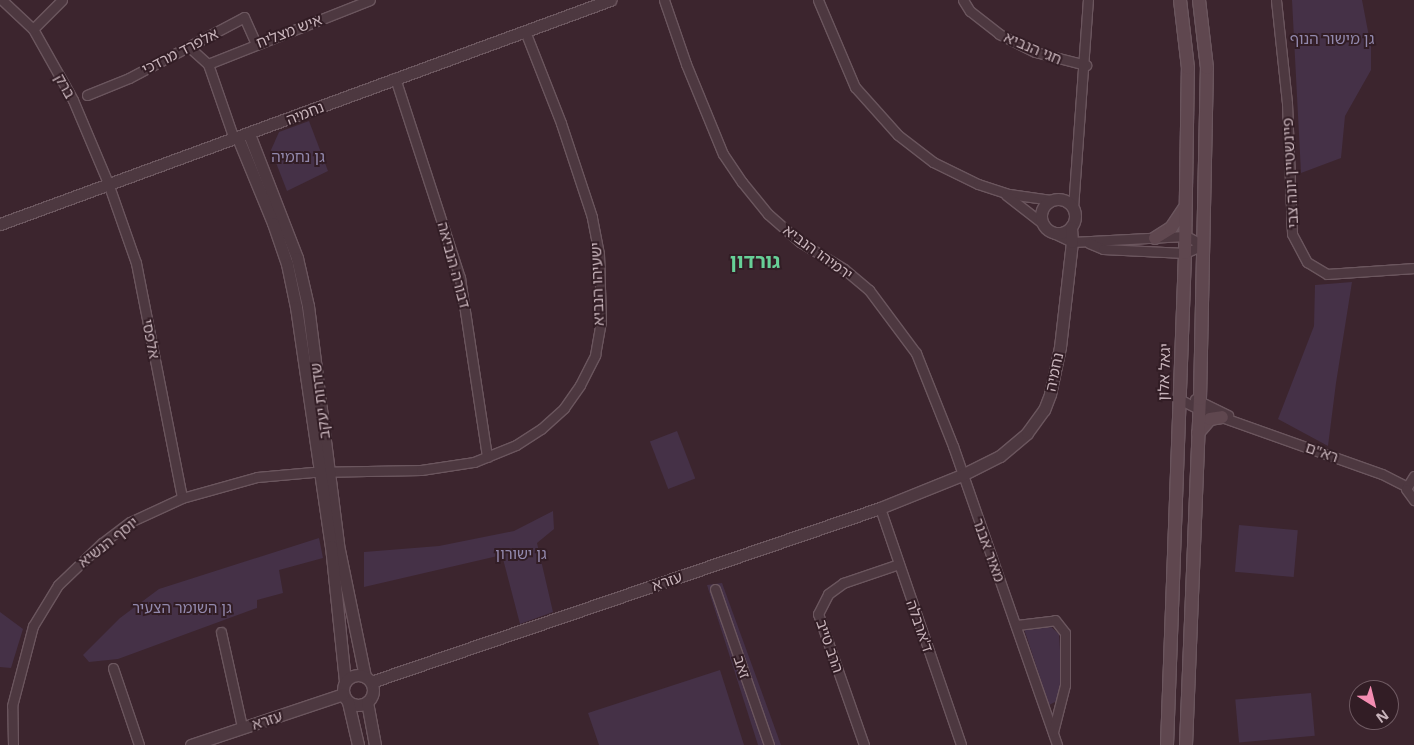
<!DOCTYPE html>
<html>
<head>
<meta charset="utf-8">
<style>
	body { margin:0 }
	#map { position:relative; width:1414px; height:745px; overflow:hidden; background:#3c252e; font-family:"Noto Sans","Noto Sans Hebrew",sans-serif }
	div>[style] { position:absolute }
	.green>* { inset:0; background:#453147; transform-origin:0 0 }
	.roads { filter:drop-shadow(1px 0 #6b565e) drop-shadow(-1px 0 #6b565e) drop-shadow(0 1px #6b565e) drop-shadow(0 -1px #6b565e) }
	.minor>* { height:9px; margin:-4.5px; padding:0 4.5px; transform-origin:4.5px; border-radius:4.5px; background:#4d3840 }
	.tertiary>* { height:11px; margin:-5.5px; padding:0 5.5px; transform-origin:5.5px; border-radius:5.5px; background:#4d3840 }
	.tertiary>.ring { margin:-5.5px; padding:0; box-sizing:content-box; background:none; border:11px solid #4d3840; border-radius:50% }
	.secondary>* { height:12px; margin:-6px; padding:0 6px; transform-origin:6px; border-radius:6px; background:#5f474f }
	span { translate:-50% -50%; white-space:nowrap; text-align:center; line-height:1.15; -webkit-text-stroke:4px #321d25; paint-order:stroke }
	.street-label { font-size:15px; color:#c8b4bb }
	.park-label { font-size:15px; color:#9289ad }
	.district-label { font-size:20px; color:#67d097; font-weight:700 }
	.north { position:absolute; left:1349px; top:680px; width:50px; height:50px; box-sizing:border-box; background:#321d25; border:1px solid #6e5961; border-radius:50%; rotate:144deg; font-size:14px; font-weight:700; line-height:20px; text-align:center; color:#c8b4bb }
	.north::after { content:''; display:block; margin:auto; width:18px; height:22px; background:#f48db2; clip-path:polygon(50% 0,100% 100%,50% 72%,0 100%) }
</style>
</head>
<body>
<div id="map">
	<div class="green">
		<i style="clip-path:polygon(1292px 0,1362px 0,1371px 47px,1371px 70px,1345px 116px,1341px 158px,1301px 173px)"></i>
		<i style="clip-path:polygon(309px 121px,328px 171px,287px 191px,271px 150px,279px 132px)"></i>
		<i style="clip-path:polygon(1352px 282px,1336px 383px,1328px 446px,1278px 419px,1314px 326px,1315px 285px)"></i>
		<i style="left:677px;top:431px;width:51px;height:29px;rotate:69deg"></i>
		<i style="clip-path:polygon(553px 511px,554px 529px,537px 543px,553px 612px,520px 624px,502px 555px,364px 587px,364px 552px,439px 546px,514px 531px)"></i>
		<i style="left:1239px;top:525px;width:59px;height:47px;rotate:5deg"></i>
		<i style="clip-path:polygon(319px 538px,323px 558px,279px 570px,283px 593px,257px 600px,257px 608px,118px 659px,89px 662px,83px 655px,120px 618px,159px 589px)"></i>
		<i style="clip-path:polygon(722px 583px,781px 745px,758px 745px,707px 585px)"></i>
		<i style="clip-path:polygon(0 612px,23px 629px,11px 668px,0 667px)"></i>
		<i style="clip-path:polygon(1050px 626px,1059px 634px,1061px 667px,1059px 700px,1049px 705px,1024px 629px)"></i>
		<i style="clip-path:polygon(720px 670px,744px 745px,599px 745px,588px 713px)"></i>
		<i style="left:1311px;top:693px;width:43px;height:76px;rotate:85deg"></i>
	</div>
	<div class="roads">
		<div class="minor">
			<i style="left:2px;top:0;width:42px;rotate:43.1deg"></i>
			<i style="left:33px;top:29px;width:81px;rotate:60.6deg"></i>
			<i style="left:73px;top:100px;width:90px;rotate:67.1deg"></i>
			<i style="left:108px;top:183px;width:85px;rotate:70.7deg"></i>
			<i style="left:136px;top:263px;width:239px;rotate:78.9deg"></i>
			<i style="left:664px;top:0;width:68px;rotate:71deg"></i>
			<i style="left:686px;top:64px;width:97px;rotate:67.7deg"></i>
			<i style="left:723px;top:154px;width:34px;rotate:56deg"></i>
			<i style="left:742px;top:182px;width:41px;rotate:50.9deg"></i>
			<i style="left:768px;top:214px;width:43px;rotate:41.2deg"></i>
			<i style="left:800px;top:242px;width:52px;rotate:31.5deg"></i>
			<i style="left:844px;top:269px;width:33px;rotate:40deg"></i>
			<i style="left:869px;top:290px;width:79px;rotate:53.3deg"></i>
			<i style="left:916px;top:353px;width:100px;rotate:68.3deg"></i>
			<i style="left:953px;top:446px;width:317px;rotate:70.8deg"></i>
			<i style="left:818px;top:0;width:95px;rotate:67deg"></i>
			<i style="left:855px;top:87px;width:64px;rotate:48.1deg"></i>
			<i style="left:898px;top:135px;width:44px;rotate:37.6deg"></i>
			<i style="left:933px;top:162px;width:50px;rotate:26.1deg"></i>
			<i style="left:978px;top:184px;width:33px;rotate:18deg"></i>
			<i style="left:1009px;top:194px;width:42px;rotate:8.1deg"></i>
			<i style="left:963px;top:0;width:13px;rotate:58deg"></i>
			<i style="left:970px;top:11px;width:37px;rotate:38deg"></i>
			<i style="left:999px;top:34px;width:40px;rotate:26.6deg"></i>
			<i style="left:1035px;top:52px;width:53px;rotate:14.3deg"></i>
			<i style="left:1276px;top:0;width:104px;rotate:83.9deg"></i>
			<i style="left:1287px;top:103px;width:131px;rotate:87.8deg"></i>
			<i style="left:1292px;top:234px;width:32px;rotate:62deg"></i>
			<i style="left:1307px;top:262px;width:23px;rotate:31deg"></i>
			<i style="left:1327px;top:274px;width:87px;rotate:-3.9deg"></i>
			<i style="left:33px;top:29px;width:41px;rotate:-45deg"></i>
			<i style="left:189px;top:47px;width:25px;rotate:42deg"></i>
			<i style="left:208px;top:64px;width:79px;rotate:70.9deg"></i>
			<i style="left:208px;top:64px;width:174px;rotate:-21.6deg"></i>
			<i style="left:395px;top:78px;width:210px;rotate:72deg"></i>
			<i style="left:460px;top:278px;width:181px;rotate:81.4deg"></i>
			<i style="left:87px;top:95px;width:45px;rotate:-22deg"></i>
			<i style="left:129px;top:78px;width:130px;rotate:-27.9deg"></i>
			<i style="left:244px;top:17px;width:30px;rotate:66deg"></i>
			<i style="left:1006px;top:195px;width:46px;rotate:37.9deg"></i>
			<i style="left:1073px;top:208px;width:209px;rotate:-85.9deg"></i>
			<i style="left:1053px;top:233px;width:21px;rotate:25deg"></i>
			<i style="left:1072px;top:242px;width:114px;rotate:-3deg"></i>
			<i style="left:1186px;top:236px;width:19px;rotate:28deg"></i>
			<i style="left:1089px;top:243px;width:15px;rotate:23deg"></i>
			<i style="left:1103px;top:249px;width:82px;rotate:2.8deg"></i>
			<i style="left:1185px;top:253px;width:20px;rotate:-24deg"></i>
			<i style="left:1179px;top:399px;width:22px;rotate:27deg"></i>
			<i style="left:1199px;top:409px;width:194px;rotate:19.6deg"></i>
			<i style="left:1382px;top:474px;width:27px;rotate:27deg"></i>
			<i style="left:1195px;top:399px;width:37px;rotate:26deg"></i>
			<i style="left:1414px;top:476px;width:15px;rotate:122deg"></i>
			<i style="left:1406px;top:489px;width:14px;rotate:54deg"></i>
			<i style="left:880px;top:508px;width:250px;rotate:71.1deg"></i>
			<i style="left:715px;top:589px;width:165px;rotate:70.9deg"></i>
			<i style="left:1017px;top:625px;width:38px;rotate:-7deg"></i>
			<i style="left:1055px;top:620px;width:16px;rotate:52deg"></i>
			<i style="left:1065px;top:633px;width:52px;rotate:90deg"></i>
			<i style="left:1065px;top:685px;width:49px;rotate:104.3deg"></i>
			<i style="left:221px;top:632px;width:97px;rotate:77.5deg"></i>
			<i style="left:113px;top:668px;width:81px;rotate:71.3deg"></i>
			<i style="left:13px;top:745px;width:39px;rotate:-91deg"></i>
			<i style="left:12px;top:706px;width:83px;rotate:-75.3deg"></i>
			<i style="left:33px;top:626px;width:48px;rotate:-58.6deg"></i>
			<i style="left:58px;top:585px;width:61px;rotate:-43.7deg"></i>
			<i style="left:102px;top:543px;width:35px;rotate:-37deg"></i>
			<i style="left:130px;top:522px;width:57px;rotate:-24.8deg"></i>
			<i style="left:182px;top:498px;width:78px;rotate:-15.6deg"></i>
			<i style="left:257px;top:477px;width:56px;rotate:-5.1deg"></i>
			<i style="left:313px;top:472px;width:108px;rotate:-1.1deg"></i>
			<i style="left:421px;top:470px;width:54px;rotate:-8.6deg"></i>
			<i style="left:474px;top:462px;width:45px;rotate:-22deg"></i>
			<i style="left:516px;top:445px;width:30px;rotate:-33deg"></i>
			<i style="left:541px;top:429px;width:31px;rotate:-42deg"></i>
			<i style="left:564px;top:408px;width:28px;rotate:-55deg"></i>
			<i style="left:580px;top:385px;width:34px;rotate:-63deg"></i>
			<i style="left:595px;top:355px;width:35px;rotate:-80deg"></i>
			<i style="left:601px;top:321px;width:67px;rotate:-91.7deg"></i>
			<i style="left:599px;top:254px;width:38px;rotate:-101deg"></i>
			<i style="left:592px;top:217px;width:99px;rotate:-108.3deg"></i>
			<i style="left:561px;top:123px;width:99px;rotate:-111.4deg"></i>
			<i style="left:864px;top:745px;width:139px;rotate:-109.3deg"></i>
			<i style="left:818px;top:614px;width:22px;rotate:-63deg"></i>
			<i style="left:828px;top:594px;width:19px;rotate:-36deg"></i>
			<i style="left:843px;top:583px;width:59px;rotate:-18.7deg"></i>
		</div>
		<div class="tertiary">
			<i style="left:249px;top:134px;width:133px;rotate:68.8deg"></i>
			<i style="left:297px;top:258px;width:49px;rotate:77.1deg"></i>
			<i style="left:308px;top:306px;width:241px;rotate:82.8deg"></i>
			<i style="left:338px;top:545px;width:134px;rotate:78.4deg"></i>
			<i style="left:238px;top:138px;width:92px;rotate:67.6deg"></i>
			<i style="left:273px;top:223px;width:43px;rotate:71.1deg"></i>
			<i style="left:287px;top:264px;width:44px;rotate:78.2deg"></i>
			<i style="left:296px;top:307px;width:242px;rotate:81.7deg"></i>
			<i style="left:331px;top:546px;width:136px;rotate:84.1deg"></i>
			<i class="ring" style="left:1041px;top:199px;width:23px;height:23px"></i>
			<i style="left:0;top:224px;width:650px;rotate:-20.16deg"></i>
			<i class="ring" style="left:343px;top:675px;width:19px;height:19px"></i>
			<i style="left:371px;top:682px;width:538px;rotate:-18.87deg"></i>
			<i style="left:880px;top:508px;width:88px;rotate:-21.9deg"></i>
			<i style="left:962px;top:475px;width:42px;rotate:-26.6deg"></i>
			<i style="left:1000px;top:456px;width:35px;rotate:-40deg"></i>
			<i style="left:1027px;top:433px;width:29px;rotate:-54deg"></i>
			<i style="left:1044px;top:410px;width:17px;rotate:-69deg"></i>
			<i style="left:1050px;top:394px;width:48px;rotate:-78deg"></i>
			<i style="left:1060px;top:347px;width:106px;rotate:-83.5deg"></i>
			<i style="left:1072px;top:242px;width:15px;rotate:-94deg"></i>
			<i style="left:348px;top:702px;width:44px;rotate:76.9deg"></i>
			<i style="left:367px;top:702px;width:44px;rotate:79.5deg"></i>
			<i style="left:191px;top:745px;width:160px;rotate:-18.5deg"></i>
		</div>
		<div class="secondary">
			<i style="left:1155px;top:238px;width:19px;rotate:-32deg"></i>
			<i style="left:1171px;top:228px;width:23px;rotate:-56deg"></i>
			<i style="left:1198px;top:433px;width:18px;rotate:-49deg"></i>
			<i style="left:1210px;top:419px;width:12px;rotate:-9deg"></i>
			<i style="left:1167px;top:745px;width:492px;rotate:-87.9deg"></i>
			<i style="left:1185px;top:253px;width:185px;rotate:-89.1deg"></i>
			<i style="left:1188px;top:68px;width:68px;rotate:-96.7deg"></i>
			<i style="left:1186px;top:745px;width:346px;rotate:-87.7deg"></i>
			<i style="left:1200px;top:399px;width:331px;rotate:-88.8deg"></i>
			<i style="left:1207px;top:68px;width:68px;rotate:-96.7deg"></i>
		</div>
	</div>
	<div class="street-label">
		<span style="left:289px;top:31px;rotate:-21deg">איש מצליח</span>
		<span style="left:1033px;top:48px;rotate:23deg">חגי הנביא</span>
		<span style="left:180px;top:51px;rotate:-27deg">אלפרד מרדכי</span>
		<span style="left:65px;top:86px;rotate:61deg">ברק</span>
		<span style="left:305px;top:113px;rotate:-21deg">נחמיה</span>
		<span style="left:1290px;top:173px;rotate:-93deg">פיינשטיין יונה צבי</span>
		<span style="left:818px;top:252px;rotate:36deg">ירמיהו הנביא</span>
		<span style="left:454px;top:265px;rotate:75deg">דבורה הנביאה</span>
		<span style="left:597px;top:284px;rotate:-92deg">ישעיהו הנביא</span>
		<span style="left:151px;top:339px;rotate:79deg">אלפסי</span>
		<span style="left:1054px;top:372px;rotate:-78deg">נחמיה</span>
		<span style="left:1164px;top:372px;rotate:-88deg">יגאל אלון</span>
		<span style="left:320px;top:401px;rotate:-97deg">שדרות יעקב</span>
		<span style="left:1322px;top:452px;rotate:19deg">רא"ם</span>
		<span style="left:108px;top:542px;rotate:-38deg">יוסף הנשיא</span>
		<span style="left:989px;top:550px;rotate:70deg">מאיר אבנר</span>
		<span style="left:667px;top:581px;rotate:-19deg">עזרא</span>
		<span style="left:920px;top:626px;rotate:71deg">ד'ארבלה</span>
		<span style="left:830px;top:646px;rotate:71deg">הרב טייב</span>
		<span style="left:742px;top:667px;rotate:71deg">זאב</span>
		<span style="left:267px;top:720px;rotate:-18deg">עזרא</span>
	</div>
	<div class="park-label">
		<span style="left:1332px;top:39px">גן מישור הנוף</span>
		<span style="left:298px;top:157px">גן נחמיה</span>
		<span style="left:521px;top:554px">גן ישורון</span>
		<span style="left:182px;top:608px">גן השומר הצעיר</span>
	</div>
	<div class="district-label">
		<span style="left:755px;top:260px">גורדון</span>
	</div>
	<div class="north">N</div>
</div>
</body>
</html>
